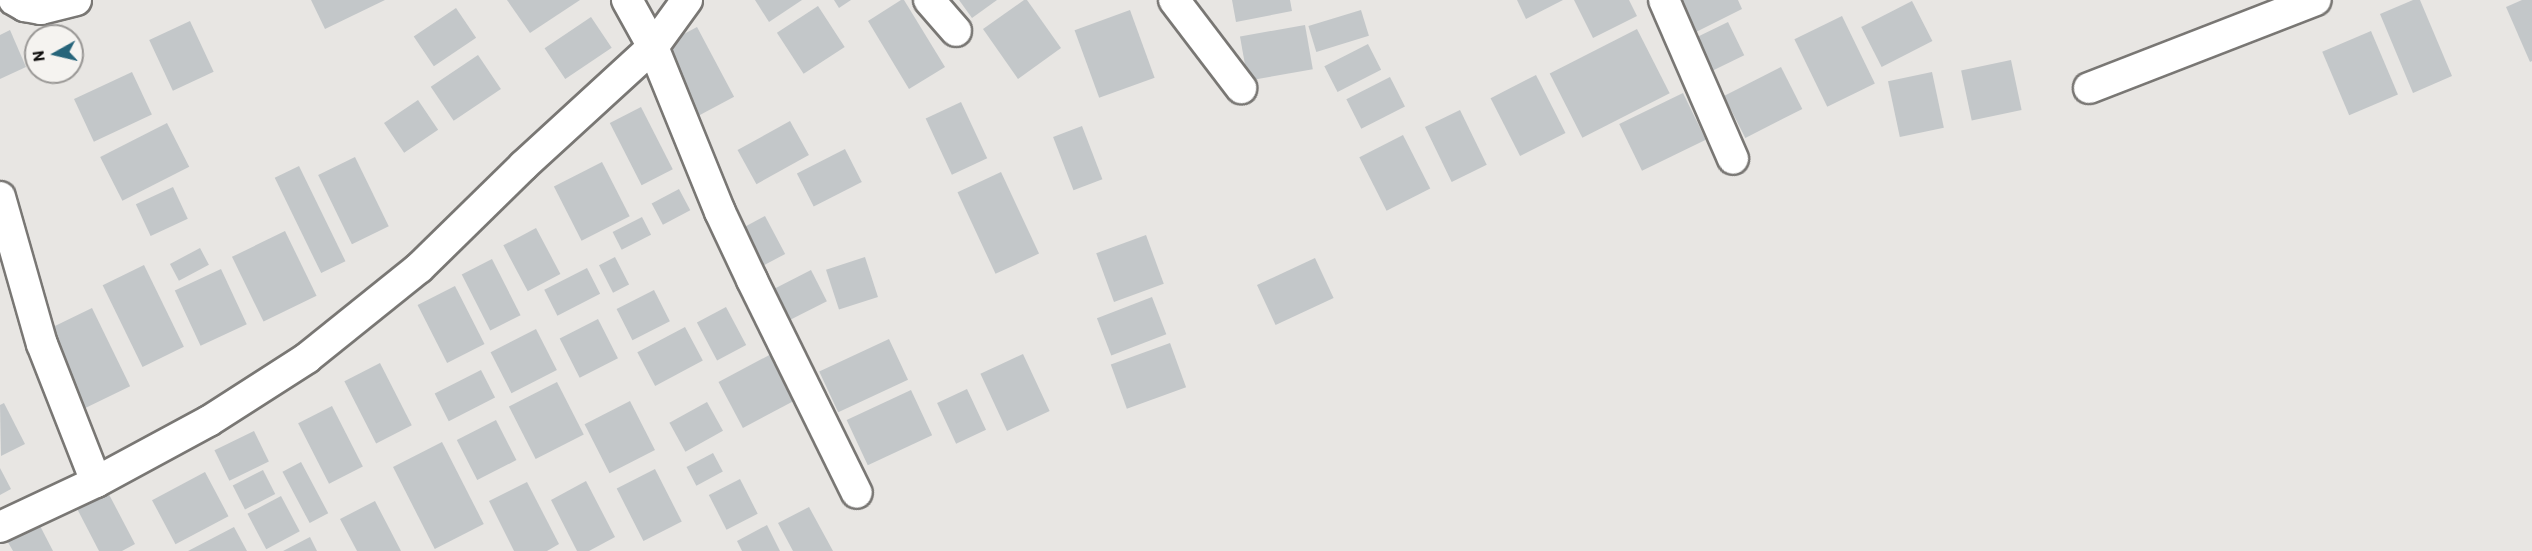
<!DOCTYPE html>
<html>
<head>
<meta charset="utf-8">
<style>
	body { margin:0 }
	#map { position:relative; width:2532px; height:551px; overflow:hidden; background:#e8e6e3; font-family:Barlow,sans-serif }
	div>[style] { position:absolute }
	.building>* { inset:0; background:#c3c7c9; transform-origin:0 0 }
	.roads { filter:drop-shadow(2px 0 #797774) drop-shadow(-2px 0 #797774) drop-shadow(0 2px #797774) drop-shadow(0 -2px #797774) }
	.minor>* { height:30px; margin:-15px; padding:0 15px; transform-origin:15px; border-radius:15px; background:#fff }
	span { translate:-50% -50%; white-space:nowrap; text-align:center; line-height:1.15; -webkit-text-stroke:6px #f5f3f0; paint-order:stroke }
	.north { position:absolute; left:24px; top:24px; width:60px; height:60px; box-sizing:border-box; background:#f5f3f0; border:2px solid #999795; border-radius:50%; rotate:262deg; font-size:16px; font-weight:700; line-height:24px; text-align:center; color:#0f0e0d }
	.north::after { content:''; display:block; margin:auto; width:21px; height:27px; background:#26647a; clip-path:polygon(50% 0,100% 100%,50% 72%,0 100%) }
</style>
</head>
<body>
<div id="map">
	<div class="building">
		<i style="clip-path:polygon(311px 0,385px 0,325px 29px)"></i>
		<i style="clip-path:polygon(507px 0,580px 0,530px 33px)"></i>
		<i style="clip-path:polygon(755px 0,802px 0,769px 22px)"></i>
		<i style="clip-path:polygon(834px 0,851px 0,839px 8px)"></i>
		<i style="clip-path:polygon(901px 0,904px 0,945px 67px,909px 89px,868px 21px)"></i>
		<i style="clip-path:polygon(959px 0,997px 0,972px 18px)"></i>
		<i style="clip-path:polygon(1024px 0,1027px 0,1061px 48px,1018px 79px,983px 29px)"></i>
		<i style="clip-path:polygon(1232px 0,1290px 0,1292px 11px,1236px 22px)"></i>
		<i style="clip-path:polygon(1517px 0,1563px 0,1526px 19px)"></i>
		<i style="clip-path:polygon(1574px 0,1629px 0,1637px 16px,1593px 38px)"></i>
		<i style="clip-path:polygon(1668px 0,1738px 0,1742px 9px,1686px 37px)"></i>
		<i style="clip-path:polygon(2413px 0,2420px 0,2452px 76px,2413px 93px,2380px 14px)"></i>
		<i style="clip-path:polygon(2522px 0,2532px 0,2532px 61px,2530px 62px,2506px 7px)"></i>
		<i style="left:1912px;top:1px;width:45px;height:57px;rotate:63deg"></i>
		<i style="left:818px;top:6px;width:49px;height:49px;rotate:57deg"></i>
		<i style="left:456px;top:8px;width:36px;height:51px;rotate:56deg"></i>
		<i style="left:1130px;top:10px;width:72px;height:59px;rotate:70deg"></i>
		<i style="left:1361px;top:10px;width:27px;height:55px;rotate:73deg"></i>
		<i style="left:1842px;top:16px;width:75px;height:53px;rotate:64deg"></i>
		<i style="left:591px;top:17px;width:37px;height:56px;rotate:56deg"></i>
		<i style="left:190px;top:21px;width:56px;height:45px;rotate:65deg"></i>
		<i style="left:1728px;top:22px;width:37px;height:48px;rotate:64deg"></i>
		<i style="left:1305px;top:25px;width:45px;height:66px;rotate:80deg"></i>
		<i style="left:697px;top:27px;width:79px;height:44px;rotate:62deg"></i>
		<i style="left:1637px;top:29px;width:72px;height:98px;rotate:63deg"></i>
		<i style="clip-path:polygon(10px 30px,26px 67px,0 79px,0 35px)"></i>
		<i style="left:2371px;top:31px;width:69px;height:53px;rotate:67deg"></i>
		<i style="left:1368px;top:44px;width:29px;height:49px;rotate:63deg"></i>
		<i style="left:478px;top:55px;width:41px;height:57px;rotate:56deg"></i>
		<i style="left:2011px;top:60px;width:51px;height:51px;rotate:78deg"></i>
		<i style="left:1781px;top:67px;width:47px;height:64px;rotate:63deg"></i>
		<i style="left:132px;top:72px;width:47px;height:64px;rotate:65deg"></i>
		<i style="left:1932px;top:72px;width:57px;height:45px;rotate:78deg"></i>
		<i style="left:1536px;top:75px;width:65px;height:51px;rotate:63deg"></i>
		<i style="left:1390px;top:77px;width:33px;height:49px;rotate:63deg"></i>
		<i style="left:1683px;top:93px;width:52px;height:71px;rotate:64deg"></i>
		<i style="left:418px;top:100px;width:36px;height:41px;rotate:56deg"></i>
		<i style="left:961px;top:102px;width:62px;height:39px;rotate:65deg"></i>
		<i style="left:641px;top:107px;width:70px;height:35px;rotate:63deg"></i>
		<i style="left:1460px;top:110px;width:61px;height:39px;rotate:64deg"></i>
		<i style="left:790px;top:121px;width:39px;height:60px;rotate:61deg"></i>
		<i style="left:167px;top:123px;width:49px;height:75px;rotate:63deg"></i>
		<i style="left:1082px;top:126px;width:57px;height:31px;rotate:69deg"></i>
		<i style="left:1403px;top:135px;width:60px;height:49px;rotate:63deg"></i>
		<i style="left:845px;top:149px;width:37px;height:54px;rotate:63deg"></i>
		<i style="left:355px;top:157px;width:77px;height:41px;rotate:64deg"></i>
		<i style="left:602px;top:162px;width:61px;height:54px;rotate:63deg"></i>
		<i style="left:299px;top:166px;width:106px;height:27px;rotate:64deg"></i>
		<i style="left:1001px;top:172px;width:90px;height:48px;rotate:65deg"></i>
		<i style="left:173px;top:187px;width:35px;height:41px;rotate:65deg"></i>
		<i style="left:679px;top:189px;width:24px;height:31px;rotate:62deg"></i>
		<i style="left:765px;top:216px;width:43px;height:35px;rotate:62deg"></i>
		<i style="left:642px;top:217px;width:20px;height:33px;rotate:63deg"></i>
		<i style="left:536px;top:228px;width:52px;height:37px;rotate:62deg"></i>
		<i style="left:285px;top:231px;width:72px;height:59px;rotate:64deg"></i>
		<i style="left:1146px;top:235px;width:52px;height:53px;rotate:70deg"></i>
		<i style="left:200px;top:248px;width:19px;height:34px;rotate:62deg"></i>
		<i style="left:615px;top:257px;width:31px;height:18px;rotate:63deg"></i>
		<i style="left:865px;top:257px;width:42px;height:41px;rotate:72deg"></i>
		<i style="left:1315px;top:258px;width:44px;height:64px;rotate:65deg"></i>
		<i style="left:492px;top:259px;width:63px;height:34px;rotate:63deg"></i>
		<i style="left:144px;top:265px;width:91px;height:46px;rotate:64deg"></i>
		<i style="left:587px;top:268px;width:29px;height:48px;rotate:63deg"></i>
		<i style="left:221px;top:269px;width:61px;height:51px;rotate:65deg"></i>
		<i style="left:811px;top:270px;width:35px;height:51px;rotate:63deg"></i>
		<i style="left:455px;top:286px;width:65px;height:42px;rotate:63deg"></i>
		<i style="left:654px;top:290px;width:35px;height:42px;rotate:63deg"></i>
		<i style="left:1152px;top:297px;width:40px;height:59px;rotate:69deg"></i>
		<i style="left:726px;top:307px;width:43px;height:33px;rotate:62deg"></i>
		<i style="left:92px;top:308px;width:87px;height:51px;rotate:64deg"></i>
		<i style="left:598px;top:319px;width:44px;height:43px;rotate:63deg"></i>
		<i style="left:685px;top:327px;width:38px;height:54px;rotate:62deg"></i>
		<i style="left:536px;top:329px;width:46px;height:51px;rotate:63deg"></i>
		<i style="left:889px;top:339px;width:45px;height:77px;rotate:65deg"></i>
		<i style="left:1170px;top:343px;width:47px;height:63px;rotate:70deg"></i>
		<i style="left:775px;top:352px;width:52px;height:64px;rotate:62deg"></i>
		<i style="left:1023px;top:354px;width:63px;height:47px;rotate:65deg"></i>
		<i style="left:380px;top:363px;width:70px;height:40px;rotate:63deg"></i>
		<i style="left:481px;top:370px;width:31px;height:52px;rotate:63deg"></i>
		<i style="left:557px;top:382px;width:59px;height:54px;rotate:63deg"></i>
		<i style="left:967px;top:389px;width:45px;height:33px;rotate:65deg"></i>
		<i style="left:911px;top:390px;width:50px;height:71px;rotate:65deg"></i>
		<i style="left:630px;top:401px;width:55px;height:51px;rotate:63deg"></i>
		<i style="left:707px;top:402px;width:33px;height:43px;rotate:61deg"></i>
		<i style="clip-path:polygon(4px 403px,25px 444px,1px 456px,0 405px)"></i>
		<i style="left:332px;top:406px;width:68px;height:38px;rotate:63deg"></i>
		<i style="left:496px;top:420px;width:45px;height:44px;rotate:63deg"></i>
		<i style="left:254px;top:431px;width:34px;height:44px;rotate:64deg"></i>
		<i style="left:442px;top:442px;width:92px;height:55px;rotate:63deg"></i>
		<i style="left:713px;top:453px;width:21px;height:30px;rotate:62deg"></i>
		<i style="left:301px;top:462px;width:58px;height:21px;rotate:62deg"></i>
		<i style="clip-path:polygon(0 468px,11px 489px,0 495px)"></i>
		<i style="left:655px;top:469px;width:59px;height:43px;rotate:63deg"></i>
		<i style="left:263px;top:470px;width:27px;height:34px;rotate:63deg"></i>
		<i style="left:205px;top:472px;width:50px;height:60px;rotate:62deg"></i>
		<i style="left:740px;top:479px;width:39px;height:35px;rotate:63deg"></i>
		<i style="clip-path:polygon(586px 481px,615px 537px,589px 551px,577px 551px,551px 500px)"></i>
		<i style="clip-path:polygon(527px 482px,559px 544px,547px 551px,514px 551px,489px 501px)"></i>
		<i style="clip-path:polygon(103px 483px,135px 544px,122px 551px,99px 551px,72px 499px)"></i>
		<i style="left:281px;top:496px;width:40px;height:38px;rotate:62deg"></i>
		<i style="clip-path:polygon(375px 501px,401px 551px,357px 551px,340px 519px)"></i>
		<i style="clip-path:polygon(809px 507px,833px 551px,793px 551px,778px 523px)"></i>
		<i style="clip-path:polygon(37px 520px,53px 551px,13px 551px,5px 537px)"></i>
		<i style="clip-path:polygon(767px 525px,780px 551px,742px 551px,737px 541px)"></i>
		<i style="clip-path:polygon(234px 527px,247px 551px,188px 551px)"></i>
		<i style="clip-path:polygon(310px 537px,317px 551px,283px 551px)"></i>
	</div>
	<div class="roads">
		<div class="minor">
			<i style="left:14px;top:0;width:13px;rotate:29deg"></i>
			<i style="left:25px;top:6px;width:16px;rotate:11deg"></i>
			<i style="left:41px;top:9px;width:36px;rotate:-14deg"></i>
			<i style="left:627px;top:0;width:54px;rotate:61deg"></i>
			<i style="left:653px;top:47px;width:178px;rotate:67.9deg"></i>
			<i style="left:720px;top:212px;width:75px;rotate:64.8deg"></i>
			<i style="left:752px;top:280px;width:237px;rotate:63.8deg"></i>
			<i style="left:929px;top:0;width:41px;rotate:48.9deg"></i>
			<i style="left:1174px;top:0;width:111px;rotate:52.7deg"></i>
			<i style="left:1664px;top:0;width:173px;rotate:66.5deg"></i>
			<i style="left:2089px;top:88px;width:243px;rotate:-21.2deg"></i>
			<i style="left:0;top:197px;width:153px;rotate:74.1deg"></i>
			<i style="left:42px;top:344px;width:148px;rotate:68.6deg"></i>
			<i style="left:0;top:527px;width:106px;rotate:-25.1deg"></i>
			<i style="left:96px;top:482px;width:128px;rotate:-28.4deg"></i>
			<i style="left:209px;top:421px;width:117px;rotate:-32.7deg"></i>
			<i style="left:307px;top:358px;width:144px;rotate:-38.8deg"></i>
			<i style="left:419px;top:268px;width:146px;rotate:-44.4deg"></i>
			<i style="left:523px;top:166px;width:176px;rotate:-42.5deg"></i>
			<i style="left:653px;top:47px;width:58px;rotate:-54.1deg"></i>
		</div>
	</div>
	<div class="north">N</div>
</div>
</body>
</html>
